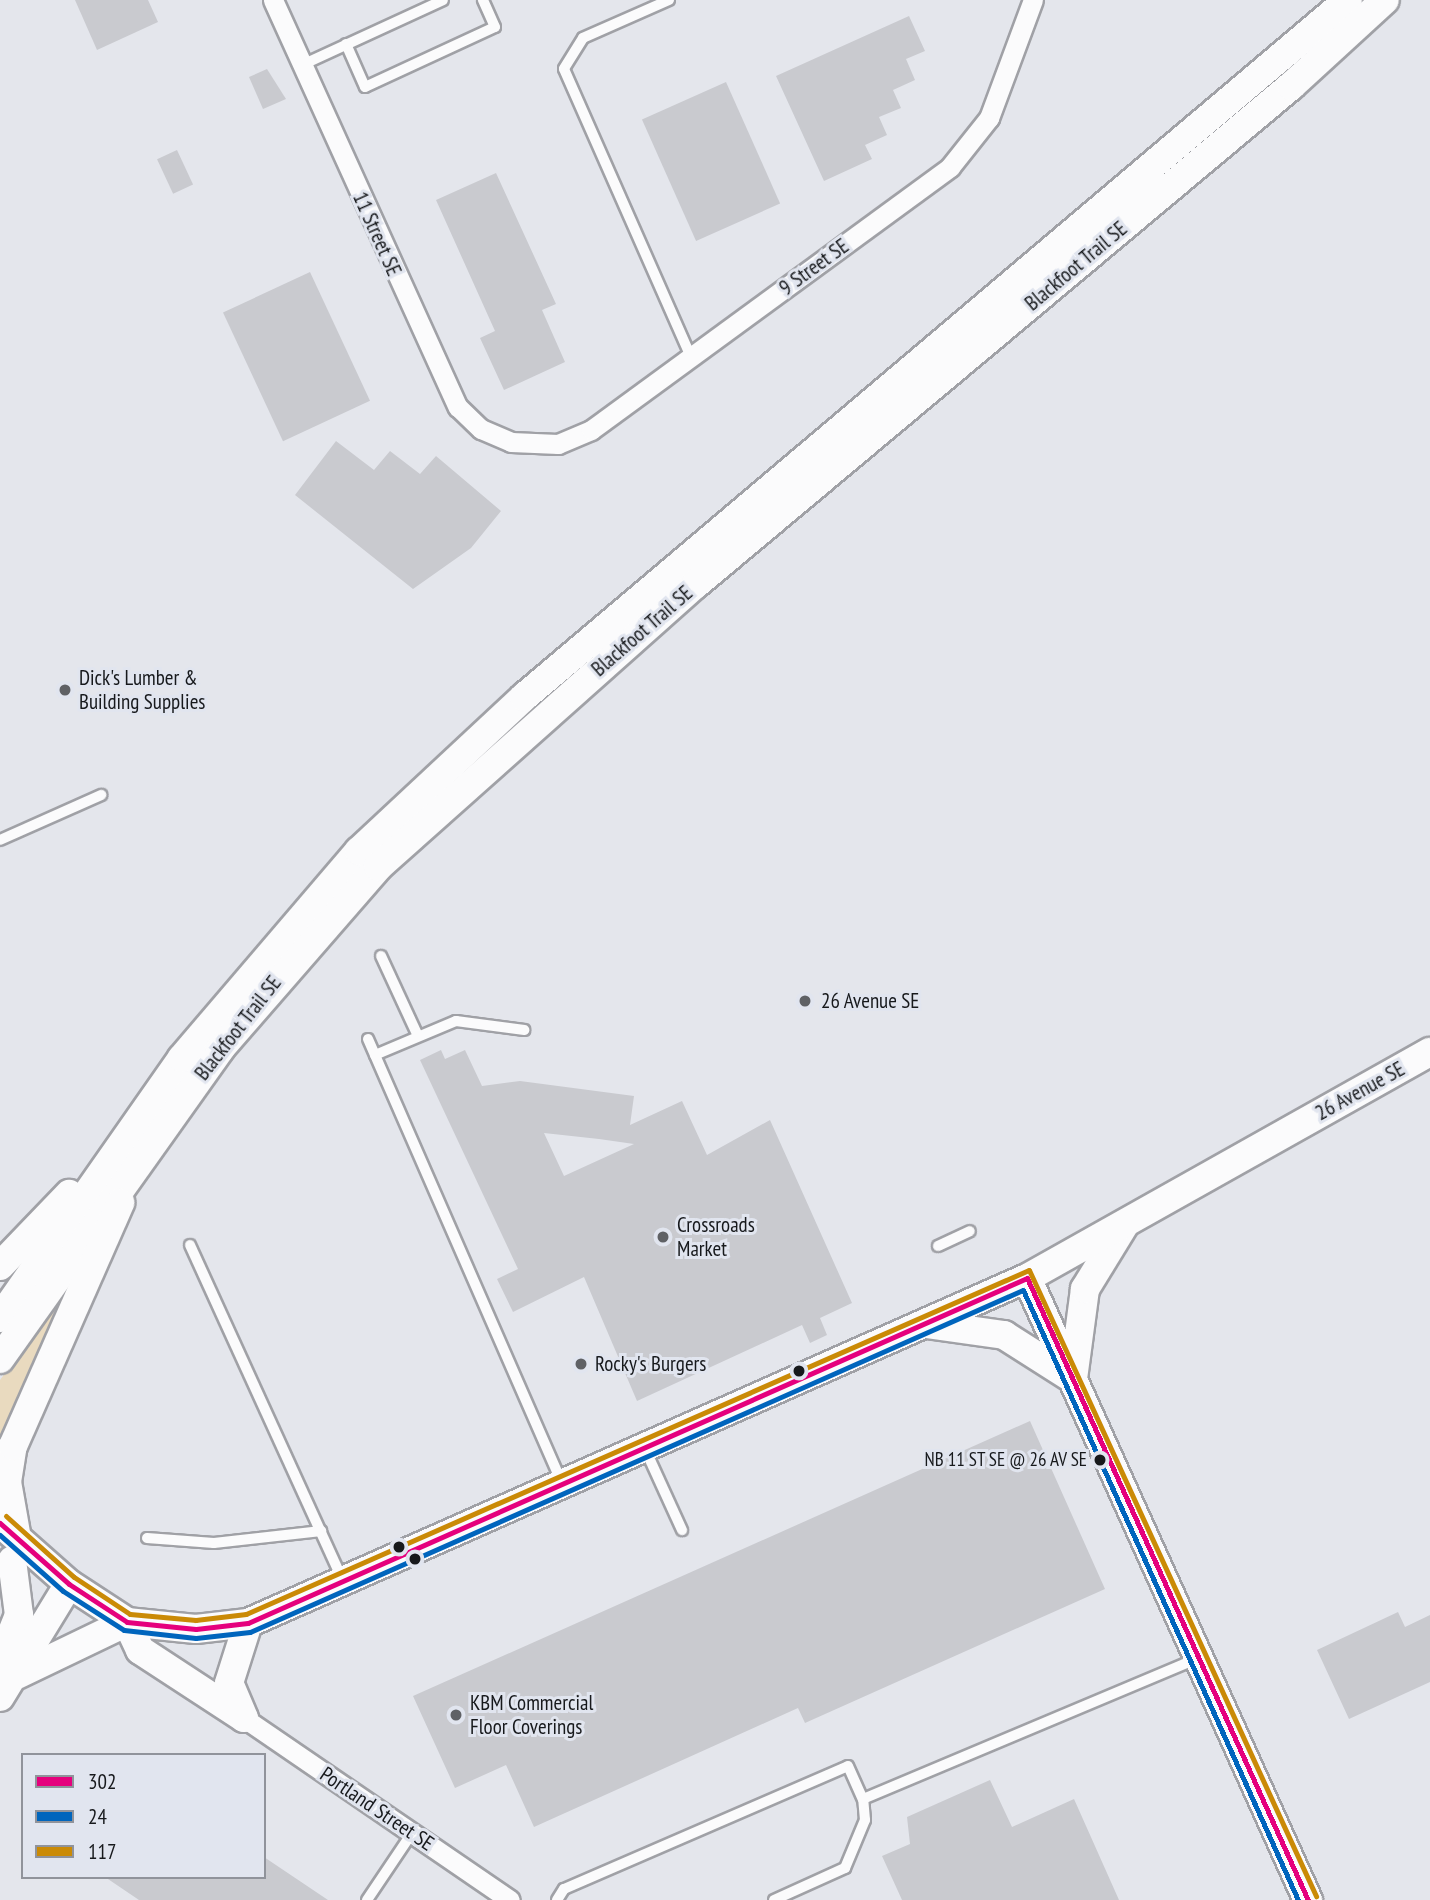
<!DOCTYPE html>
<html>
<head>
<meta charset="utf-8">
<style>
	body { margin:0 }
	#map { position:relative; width:1430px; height:1900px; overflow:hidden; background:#e4e6ec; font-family:"PT Sans Narrow",sans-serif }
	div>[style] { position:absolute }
	.green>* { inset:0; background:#e9dabf }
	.building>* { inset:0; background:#c9cacf; transform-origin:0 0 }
	.roads { filter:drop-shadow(2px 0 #a0a1a6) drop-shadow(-2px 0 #a0a1a6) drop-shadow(0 2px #a0a1a6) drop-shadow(0 -2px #a0a1a6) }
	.lane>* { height:10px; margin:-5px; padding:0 5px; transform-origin:5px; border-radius:5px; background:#fbfbfc }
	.street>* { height:19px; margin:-9.5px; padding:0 9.5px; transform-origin:9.5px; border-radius:9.5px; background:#fbfbfc }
	.secondary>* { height:28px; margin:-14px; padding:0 14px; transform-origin:14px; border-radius:14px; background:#fbfbfc }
	.bus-1>* { height:5px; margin:-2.5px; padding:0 2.5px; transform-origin:2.5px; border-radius:2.5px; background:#e5007d }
	.bus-2>* { height:5px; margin:-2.5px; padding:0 2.5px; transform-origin:2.5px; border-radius:2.5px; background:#0065bd }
	.bus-3>* { height:5px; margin:-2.5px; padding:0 2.5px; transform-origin:2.5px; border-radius:2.5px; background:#ca8a06 }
	.dots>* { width:19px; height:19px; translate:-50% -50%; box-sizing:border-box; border:4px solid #e1e5ef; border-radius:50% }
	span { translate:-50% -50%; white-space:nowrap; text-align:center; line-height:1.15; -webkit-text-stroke:6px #e1e5ef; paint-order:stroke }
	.bus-label { font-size:19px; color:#17191c }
	.right { translate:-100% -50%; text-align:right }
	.street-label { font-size:21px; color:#17191c }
	.poi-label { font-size:21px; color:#17191c }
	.left { translate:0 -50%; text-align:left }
	.legend { position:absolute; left:21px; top:1753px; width:245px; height:126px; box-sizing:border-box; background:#e1e5ef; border:2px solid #90939b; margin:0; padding:9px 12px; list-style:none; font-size:21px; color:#17191c }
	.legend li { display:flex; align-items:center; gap:14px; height:35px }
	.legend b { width:35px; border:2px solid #90939b }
</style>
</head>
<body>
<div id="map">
	<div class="green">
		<i style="clip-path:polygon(73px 1280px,0 1455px,0 1380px)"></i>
	</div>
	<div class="building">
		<i style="clip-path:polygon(75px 0,148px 0,158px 22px,97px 50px)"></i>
		<i style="clip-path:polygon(909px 16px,925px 51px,906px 59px,915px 80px,893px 90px,901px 108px,879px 117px,887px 135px,865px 145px,872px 159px,824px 181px,776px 76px)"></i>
		<i style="clip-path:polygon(267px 69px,286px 99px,263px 109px,249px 77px)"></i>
		<i style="left:726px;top:82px;width:133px;height:92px;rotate:66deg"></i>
		<i style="left:177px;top:150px;width:38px;height:22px;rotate:65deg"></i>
		<i style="clip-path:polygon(496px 173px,556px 304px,542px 310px,565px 362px,504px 390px,480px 338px,495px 331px,436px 200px)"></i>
		<i style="left:310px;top:272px;width:142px;height:96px;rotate:65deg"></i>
		<i style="clip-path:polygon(336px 441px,374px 470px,390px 451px,420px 474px,436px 456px,501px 511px,471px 548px,413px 589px,295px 495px)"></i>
		<i style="clip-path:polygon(evenodd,441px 1050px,445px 1059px,465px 1050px,482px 1086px,520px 1081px,634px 1096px,630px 1125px,682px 1101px,707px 1155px,770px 1120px,852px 1303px,820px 1318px,827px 1335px,810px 1343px,802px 1325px,637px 1401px,584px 1277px,513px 1312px,497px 1279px,518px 1269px,420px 1060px,441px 1050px,544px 1133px,599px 1139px,634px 1144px,564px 1176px,544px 1133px)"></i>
		<i style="clip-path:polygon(1030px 1421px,1105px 1589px,805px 1723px,798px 1708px,534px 1827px,506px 1765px,455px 1788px,413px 1696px)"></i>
		<i style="clip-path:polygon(1398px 1612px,1405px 1627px,1430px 1615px,1430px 1682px,1349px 1719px,1317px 1650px)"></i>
		<i style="clip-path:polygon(990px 1780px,1012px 1827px,1074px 1799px,1119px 1900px,902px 1900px,882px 1856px,910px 1844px,907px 1817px)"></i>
		<i style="clip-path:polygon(264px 1857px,328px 1900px,139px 1900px,105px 1877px,264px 1877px)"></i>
	</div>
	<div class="roads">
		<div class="lane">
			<i style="left:669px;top:0;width:94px;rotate:156.2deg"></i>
			<i style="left:583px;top:38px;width:36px;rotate:122deg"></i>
			<i style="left:564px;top:69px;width:315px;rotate:66.2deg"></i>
			<i style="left:346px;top:44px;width:47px;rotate:66.2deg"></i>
			<i style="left:365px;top:87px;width:143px;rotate:-24.8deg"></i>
			<i style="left:495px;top:27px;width:30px;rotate:-114deg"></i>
			<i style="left:302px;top:65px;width:155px;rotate:-24.7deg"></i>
			<i style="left:0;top:840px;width:111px;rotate:-24deg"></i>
			<i style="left:381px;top:956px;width:88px;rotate:65.2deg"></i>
			<i style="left:368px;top:1039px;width:481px;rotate:66.4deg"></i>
			<i style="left:375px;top:1055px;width:88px;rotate:-22.8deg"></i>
			<i style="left:456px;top:1021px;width:69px;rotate:7.5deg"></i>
			<i style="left:190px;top:1245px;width:366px;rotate:65.5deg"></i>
			<i style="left:938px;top:1246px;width:35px;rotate:-25deg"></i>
			<i style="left:646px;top:1451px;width:87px;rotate:65.5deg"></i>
			<i style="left:147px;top:1538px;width:67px;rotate:4.3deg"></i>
			<i style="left:214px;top:1543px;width:108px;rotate:-6.4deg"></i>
			<i style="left:367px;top:1900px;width:81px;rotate:-56.1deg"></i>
			<i style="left:557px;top:1900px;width:13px;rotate:-58deg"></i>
			<i style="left:564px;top:1889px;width:309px;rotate:-23.4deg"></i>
			<i style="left:848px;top:1766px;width:36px;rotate:66deg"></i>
			<i style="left:863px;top:1799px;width:361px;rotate:-22.8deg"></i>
			<i style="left:774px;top:1900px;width:78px;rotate:-24.3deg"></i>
			<i style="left:845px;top:1868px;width:52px;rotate:-67.4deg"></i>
			<i style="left:865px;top:1820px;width:21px;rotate:-95deg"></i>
		</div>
		<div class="street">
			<i style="left:273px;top:0;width:447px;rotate:65.6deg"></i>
			<i style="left:458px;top:407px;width:32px;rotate:44deg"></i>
			<i style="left:481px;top:429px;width:33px;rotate:23deg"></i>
			<i style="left:511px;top:442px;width:47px;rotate:2.4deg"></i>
			<i style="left:558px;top:444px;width:36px;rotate:-23deg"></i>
			<i style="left:591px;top:430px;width:445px;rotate:-36.2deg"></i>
			<i style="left:950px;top:167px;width:63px;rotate:-51.5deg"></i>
			<i style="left:989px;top:118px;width:126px;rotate:-69.6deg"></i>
			<i style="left:244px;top:1718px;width:322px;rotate:34.4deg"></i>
		</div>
		<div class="secondary">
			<i style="left:0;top:1266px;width:100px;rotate:-46.2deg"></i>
			<i style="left:1027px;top:1278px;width:683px;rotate:65.69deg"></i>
			<i style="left:0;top:1318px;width:317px;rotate:-55deg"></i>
			<i style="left:182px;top:1058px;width:272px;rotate:-49.5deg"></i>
			<i style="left:359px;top:851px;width:226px;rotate:-43deg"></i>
			<i style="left:524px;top:697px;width:1079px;rotate:-40.23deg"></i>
			<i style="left:926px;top:1324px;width:79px;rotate:8deg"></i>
			<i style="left:1004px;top:1335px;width:82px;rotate:32.5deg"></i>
			<i style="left:0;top:1359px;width:380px;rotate:-54.6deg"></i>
			<i style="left:220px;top:1049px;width:241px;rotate:-49deg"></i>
			<i style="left:378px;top:867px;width:426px;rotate:-41.7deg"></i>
			<i style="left:696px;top:584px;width:776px;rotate:-39.93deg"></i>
			<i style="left:1291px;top:86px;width:127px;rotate:-42.5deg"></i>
			<i style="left:1073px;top:1379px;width:91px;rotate:-82.4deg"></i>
			<i style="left:1085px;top:1289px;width:73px;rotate:-58.5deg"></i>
			<i style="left:0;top:1523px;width:92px;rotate:41.5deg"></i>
			<i style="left:69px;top:1584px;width:69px;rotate:33.2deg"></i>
			<i style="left:127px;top:1622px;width:69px;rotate:5.8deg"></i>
			<i style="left:196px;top:1629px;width:52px;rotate:-6.6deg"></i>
			<i style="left:248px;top:1623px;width:852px;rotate:-23.89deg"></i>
			<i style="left:1027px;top:1278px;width:462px;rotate:-29.3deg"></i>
			<i style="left:16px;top:1533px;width:52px;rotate:-100deg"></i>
			<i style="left:7px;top:1482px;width:36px;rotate:-81deg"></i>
			<i style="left:13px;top:1446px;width:266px;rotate:-66.2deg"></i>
			<i style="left:127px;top:1622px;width:31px;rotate:65deg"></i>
			<i style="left:140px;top:1650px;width:124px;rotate:33.2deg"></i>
			<i style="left:0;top:1662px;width:51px;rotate:-68deg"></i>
			<i style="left:19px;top:1615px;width:55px;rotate:-97.3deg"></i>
			<i style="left:17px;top:1675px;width:122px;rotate:-25.7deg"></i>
			<i style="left:0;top:1697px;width:132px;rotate:-58.6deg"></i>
			<i style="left:244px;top:1718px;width:38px;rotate:-113deg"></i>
			<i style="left:229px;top:1683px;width:63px;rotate:-72.4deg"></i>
		</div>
	</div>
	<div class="bus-1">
		<i style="left:1027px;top:1278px;width:683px;rotate:65.69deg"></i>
		<i style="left:0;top:1523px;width:92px;rotate:41.5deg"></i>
		<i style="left:69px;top:1584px;width:69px;rotate:33.2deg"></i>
		<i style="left:127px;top:1622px;width:69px;rotate:5.8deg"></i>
		<i style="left:196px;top:1629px;width:52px;rotate:-6.6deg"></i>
		<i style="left:248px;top:1623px;width:852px;rotate:-23.89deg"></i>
	</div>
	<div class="bus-2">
		<i style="left:0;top:1535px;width:84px;rotate:41.6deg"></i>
		<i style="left:63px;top:1591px;width:72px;rotate:32.6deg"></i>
		<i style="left:124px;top:1630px;width:72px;rotate:6.3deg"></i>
		<i style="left:196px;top:1638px;width:54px;rotate:-6.3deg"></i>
		<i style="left:250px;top:1632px;width:845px;rotate:-23.87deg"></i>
		<i style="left:1023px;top:1290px;width:669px;rotate:65.73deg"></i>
	</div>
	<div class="bus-3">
		<i style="left:6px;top:1516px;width:91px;rotate:41.9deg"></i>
		<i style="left:74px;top:1577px;width:67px;rotate:33.5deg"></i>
		<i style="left:130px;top:1614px;width:66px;rotate:5.2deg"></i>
		<i style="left:196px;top:1620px;width:50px;rotate:-6.8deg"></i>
		<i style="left:246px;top:1614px;width:855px;rotate:-23.72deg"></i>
		<i style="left:1029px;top:1270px;width:689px;rotate:65.37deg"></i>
	</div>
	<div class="dots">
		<i style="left:65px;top:690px;background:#5f6165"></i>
		<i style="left:805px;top:1001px;background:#5f6165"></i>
		<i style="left:663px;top:1237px;background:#5f6165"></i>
		<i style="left:581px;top:1364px;background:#5f6165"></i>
		<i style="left:799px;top:1371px;background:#17191c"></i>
		<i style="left:1100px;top:1460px;background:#17191c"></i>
		<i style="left:399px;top:1547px;background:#17191c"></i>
		<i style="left:415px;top:1559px;background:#17191c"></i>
		<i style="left:456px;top:1715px;background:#5f6165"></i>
	</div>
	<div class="bus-label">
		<span class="right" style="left:1087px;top:1460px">NB 11 ST SE @ 26 AV SE</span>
	</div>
	<div class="street-label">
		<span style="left:377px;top:234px;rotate:66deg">11 Street SE</span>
		<span style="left:1076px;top:266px;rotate:-40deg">Blackfoot Trail SE</span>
		<span style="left:814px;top:267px;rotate:-36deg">9 Street SE</span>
		<span style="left:642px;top:631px;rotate:-41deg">Blackfoot Trail SE</span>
		<span style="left:238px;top:1028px;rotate:-52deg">Blackfoot Trail SE</span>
		<span style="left:1360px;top:1091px;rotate:-29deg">26 Avenue SE</span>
		<span style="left:377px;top:1809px;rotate:34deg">Portland Street SE</span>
	</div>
	<div class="poi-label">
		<span class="left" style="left:79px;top:690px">Dick's Lumber &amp;<br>Building Supplies</span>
		<span class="left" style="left:821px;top:1001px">26 Avenue SE</span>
		<span class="left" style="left:677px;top:1237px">Crossroads<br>Market</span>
		<span class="left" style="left:595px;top:1364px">Rocky's Burgers</span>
		<span class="left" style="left:470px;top:1715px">KBM Commercial<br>Floor Coverings</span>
	</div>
	<ul class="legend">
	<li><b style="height:9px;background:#e5007d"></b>302</li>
	<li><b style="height:9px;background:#0065bd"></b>24</li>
	<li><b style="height:9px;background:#ca8a06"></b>117</li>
	</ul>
</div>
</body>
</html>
